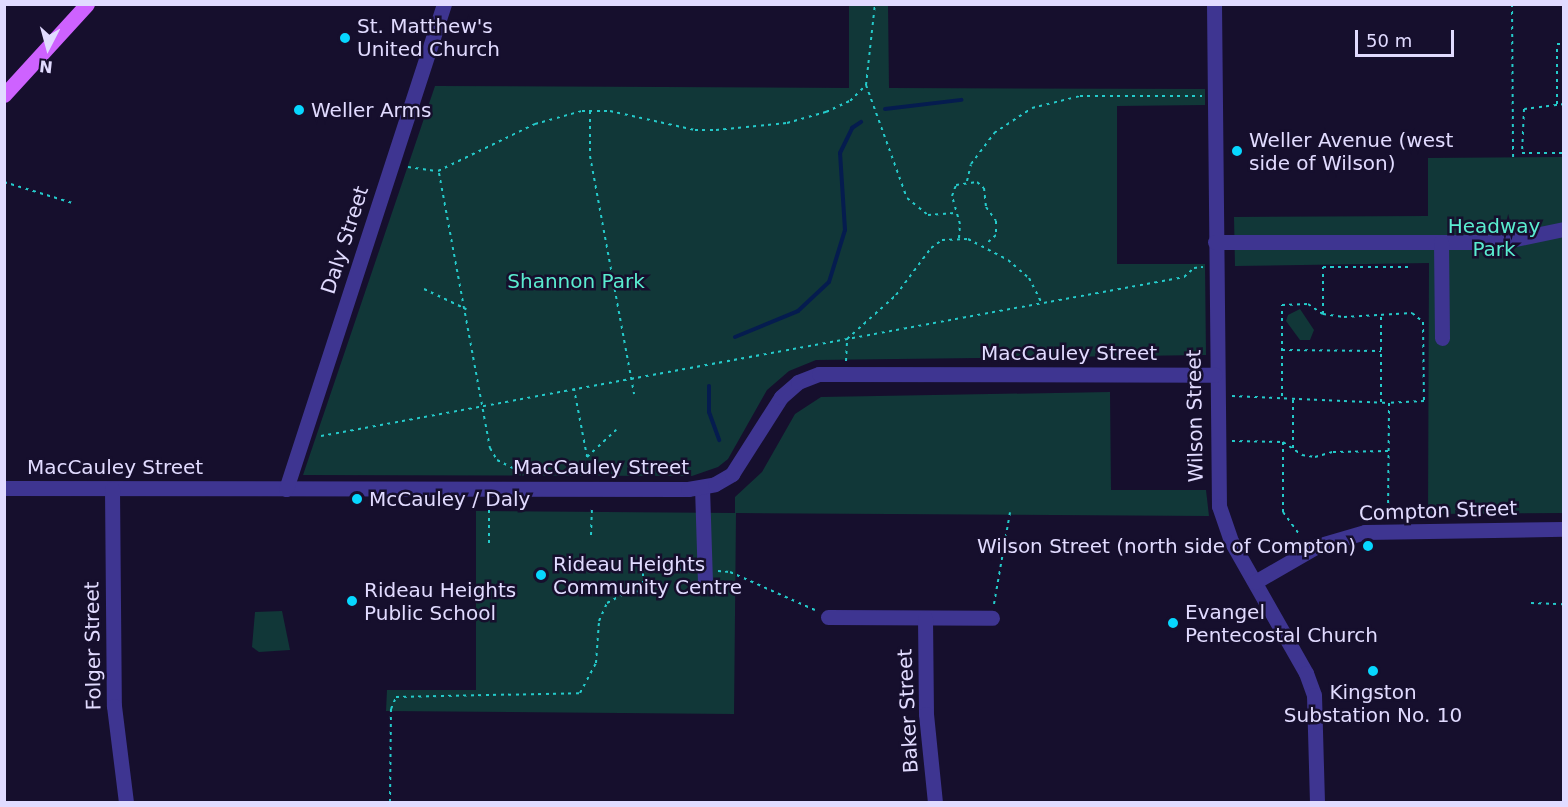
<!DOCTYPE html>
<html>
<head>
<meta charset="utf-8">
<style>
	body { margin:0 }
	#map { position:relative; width:1568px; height:807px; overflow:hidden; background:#160f2d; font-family:"DejaVu Sans",sans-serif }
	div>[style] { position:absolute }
	.green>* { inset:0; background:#113738 }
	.stream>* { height:4px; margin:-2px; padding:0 2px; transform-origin:2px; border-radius:2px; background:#051c4f }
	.path>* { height:2px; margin-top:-1px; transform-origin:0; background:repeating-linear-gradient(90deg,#24caca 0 3px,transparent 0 7.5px) }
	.minor>* { height:15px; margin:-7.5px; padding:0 7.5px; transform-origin:7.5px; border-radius:7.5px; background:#3e3591 }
	.major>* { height:15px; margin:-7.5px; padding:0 7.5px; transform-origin:7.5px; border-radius:7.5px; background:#ce62ff }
	.dots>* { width:16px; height:16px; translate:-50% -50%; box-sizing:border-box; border:3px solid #160f2d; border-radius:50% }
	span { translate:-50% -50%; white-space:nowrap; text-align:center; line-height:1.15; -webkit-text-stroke:5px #160f2d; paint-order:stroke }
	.poi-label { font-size:20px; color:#e1dbff }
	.left { translate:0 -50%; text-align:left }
	.right { translate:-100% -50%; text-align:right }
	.park-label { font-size:20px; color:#5aecd0 }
	.street-label { font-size:20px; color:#e1dbff }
	.frame { position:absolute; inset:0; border:6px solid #e1dbff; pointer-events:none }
	.north { position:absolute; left:18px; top:18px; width:60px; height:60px; -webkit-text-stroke:4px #160f2d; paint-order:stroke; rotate:186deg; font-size:16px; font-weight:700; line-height:24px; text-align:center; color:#e1dbff }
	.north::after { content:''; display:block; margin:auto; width:21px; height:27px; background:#e1dbff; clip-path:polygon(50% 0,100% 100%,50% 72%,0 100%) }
	.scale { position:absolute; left:1355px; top:30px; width:99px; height:27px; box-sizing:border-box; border:3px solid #e1dbff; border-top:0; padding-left:8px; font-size:18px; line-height:21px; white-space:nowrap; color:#e1dbff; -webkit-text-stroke:4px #160f2d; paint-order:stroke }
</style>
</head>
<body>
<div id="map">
	<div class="green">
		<i style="clip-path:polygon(888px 4px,889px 88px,1205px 89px,1205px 105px,1117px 106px,1117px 264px,1205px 264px,1206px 355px,816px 360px,789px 371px,767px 390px,728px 459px,718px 467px,692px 476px,303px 475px,435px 86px,849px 88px,849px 5px)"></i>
		<i style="clip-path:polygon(1563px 157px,1563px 513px,1428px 514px,1429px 263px,1235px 266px,1234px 217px,1428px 216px,1428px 158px)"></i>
		<i style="clip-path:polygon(1300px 309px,1314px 330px,1310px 340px,1300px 340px,1286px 321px,1288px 315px)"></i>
		<i style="clip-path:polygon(1110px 392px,1111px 490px,1206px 490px,1209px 516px,736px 513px,734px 714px,386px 711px,387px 690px,476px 690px,476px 511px,735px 513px,735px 497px,762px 472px,795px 414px,821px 397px)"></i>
		<i style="clip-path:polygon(282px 611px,290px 650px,259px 652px,252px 647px,255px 612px)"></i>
	</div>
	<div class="stream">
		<i style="left:885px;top:109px;width:77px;rotate:-6.8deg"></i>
		<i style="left:735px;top:337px;width:68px;rotate:-22.4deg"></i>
		<i style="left:798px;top:311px;width:42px;rotate:-43.1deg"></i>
		<i style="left:829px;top:282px;width:54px;rotate:-72.9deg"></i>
		<i style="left:845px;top:230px;width:77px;rotate:-93.7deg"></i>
		<i style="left:840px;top:153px;width:28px;rotate:-64deg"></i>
		<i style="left:852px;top:128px;width:11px;rotate:-34deg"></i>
		<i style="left:709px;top:386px;width:26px;rotate:90deg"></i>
		<i style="left:709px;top:412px;width:30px;rotate:70deg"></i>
	</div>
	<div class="path">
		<i style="left:1512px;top:4px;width:153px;rotate:89.6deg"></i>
		<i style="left:866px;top:85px;width:120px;rotate:70.1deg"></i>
		<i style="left:907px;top:198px;width:27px;rotate:39deg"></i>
		<i style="left:928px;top:215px;width:27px;rotate:-4deg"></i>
		<i style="left:1557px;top:104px;width:60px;rotate:-90deg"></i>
		<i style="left:1557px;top:44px;width:7px"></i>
		<i style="left:1564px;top:104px;width:40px;rotate:172.9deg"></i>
		<i style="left:1524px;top:109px;width:44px;rotate:92.6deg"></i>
		<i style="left:1522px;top:153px;width:42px"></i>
		<i style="left:590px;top:111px;width:45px;rotate:90deg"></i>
		<i style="left:590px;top:156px;width:242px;rotate:79.5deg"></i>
		<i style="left:408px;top:167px;width:30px;rotate:8deg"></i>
		<i style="left:438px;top:171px;width:108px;rotate:-25.9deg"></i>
		<i style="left:535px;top:124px;width:49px;rotate:-15.5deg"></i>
		<i style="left:582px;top:111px;width:28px"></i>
		<i style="left:610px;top:111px;width:87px;rotate:12.6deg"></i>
		<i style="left:695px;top:130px;width:21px"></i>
		<i style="left:716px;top:130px;width:71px;rotate:-5.6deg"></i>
		<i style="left:787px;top:123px;width:41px;rotate:-15.8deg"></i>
		<i style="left:826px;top:112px;width:26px;rotate:-25deg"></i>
		<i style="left:850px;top:101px;width:23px;rotate:-45deg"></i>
		<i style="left:866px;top:85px;width:81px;rotate:-83.7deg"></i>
		<i style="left:439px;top:173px;width:280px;rotate:79.5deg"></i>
		<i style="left:490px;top:448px;width:14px;rotate:60deg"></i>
		<i style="left:497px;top:460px;width:27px;rotate:27deg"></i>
		<i style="left:521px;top:472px;width:69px"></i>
		<i style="left:590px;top:472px;width:85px;rotate:-100.9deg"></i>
		<i style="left:967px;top:181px;width:17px;rotate:-77deg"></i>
		<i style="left:971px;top:164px;width:39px;rotate:-53deg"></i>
		<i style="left:994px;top:133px;width:45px;rotate:-33.3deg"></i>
		<i style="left:1032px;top:108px;width:49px;rotate:-14deg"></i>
		<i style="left:1080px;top:96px;width:122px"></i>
		<i style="left:4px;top:182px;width:75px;rotate:17deg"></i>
		<i style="left:959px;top:238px;width:14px;rotate:-86deg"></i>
		<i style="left:960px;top:224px;width:29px;rotate:-106deg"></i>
		<i style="left:952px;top:196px;width:12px;rotate:-70deg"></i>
		<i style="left:956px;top:185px;width:21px;rotate:-8deg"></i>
		<i style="left:977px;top:182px;width:9px;rotate:41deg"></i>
		<i style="left:984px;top:188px;width:19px;rotate:84deg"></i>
		<i style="left:986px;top:207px;width:17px;rotate:54deg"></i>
		<i style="left:996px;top:221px;width:14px;rotate:90deg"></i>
		<i style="left:996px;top:235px;width:15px;rotate:138deg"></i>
		<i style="left:424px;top:289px;width:47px;rotate:25.5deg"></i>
		<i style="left:1323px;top:314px;width:47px;rotate:-90deg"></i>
		<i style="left:1323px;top:267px;width:86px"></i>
		<i style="left:1381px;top:317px;width:85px;rotate:90deg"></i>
		<i style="left:1282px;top:350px;width:99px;rotate:0.6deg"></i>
		<i style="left:846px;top:361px;width:22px;rotate:-87deg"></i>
		<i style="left:847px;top:339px;width:66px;rotate:-41.9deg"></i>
		<i style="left:896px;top:295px;width:59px;rotate:-53.3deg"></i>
		<i style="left:931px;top:248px;width:14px;rotate:-36deg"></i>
		<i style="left:942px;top:240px;width:26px;rotate:-2deg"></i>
		<i style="left:968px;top:239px;width:45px;rotate:27.7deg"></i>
		<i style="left:1008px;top:260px;width:28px;rotate:41deg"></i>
		<i style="left:1029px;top:278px;width:28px;rotate:63deg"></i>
		<i style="left:1232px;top:396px;width:157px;rotate:2.6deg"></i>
		<i style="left:1282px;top:396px;width:91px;rotate:-90deg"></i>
		<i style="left:1282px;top:305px;width:26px;rotate:-2deg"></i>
		<i style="left:1308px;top:304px;width:18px;rotate:34deg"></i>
		<i style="left:1323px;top:314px;width:21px;rotate:8deg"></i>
		<i style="left:1344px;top:317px;width:68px;rotate:-3.4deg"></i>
		<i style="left:1412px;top:313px;width:14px;rotate:39deg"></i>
		<i style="left:1423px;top:322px;width:79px;rotate:89.3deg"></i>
		<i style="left:1424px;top:401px;width:35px;rotate:177deg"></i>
		<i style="left:1389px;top:403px;width:115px;rotate:90.5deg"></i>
		<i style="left:321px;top:436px;width:878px;rotate:-10.44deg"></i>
		<i style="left:1184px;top:277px;width:13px;rotate:-42deg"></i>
		<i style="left:1194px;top:268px;width:9px;rotate:-6deg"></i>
		<i style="left:1232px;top:441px;width:51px;rotate:1.1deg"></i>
		<i style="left:1283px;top:442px;width:70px;rotate:90deg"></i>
		<i style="left:1283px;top:512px;width:29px;rotate:54deg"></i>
		<i style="left:1283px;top:442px;width:23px;rotate:34deg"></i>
		<i style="left:1302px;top:455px;width:13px;rotate:9deg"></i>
		<i style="left:1315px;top:457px;width:19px;rotate:-16deg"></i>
		<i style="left:1333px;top:452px;width:56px;rotate:-1deg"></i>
		<i style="left:1293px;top:448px;width:51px;rotate:-90deg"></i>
		<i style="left:587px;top:457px;width:40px;rotate:-43deg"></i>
		<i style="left:489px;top:503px;width:42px;rotate:90deg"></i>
		<i style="left:591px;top:535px;width:27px;rotate:-88deg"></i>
		<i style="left:718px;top:571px;width:12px;rotate:5deg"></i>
		<i style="left:730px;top:572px;width:93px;rotate:24.1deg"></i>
		<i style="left:1531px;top:603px;width:33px;rotate:2deg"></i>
		<i style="left:994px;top:604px;width:93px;rotate:-80.1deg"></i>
		<i style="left:390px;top:802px;width:93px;rotate:-89.4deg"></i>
		<i style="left:391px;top:709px;width:13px;rotate:-67deg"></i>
		<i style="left:396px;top:697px;width:184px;rotate:-1.2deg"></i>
		<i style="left:580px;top:693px;width:34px;rotate:-62deg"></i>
		<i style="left:596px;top:663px;width:42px;rotate:-85.9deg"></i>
		<i style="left:599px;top:621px;width:20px;rotate:-66deg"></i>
		<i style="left:607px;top:603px;width:24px;rotate:-28deg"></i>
		<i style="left:628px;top:592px;width:15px;rotate:-4deg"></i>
		<i style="left:643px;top:591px;width:21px;rotate:-90deg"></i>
		<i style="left:643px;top:570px;width:48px"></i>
	</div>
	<div class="minor">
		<i style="left:1214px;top:4px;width:502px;rotate:89.43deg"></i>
		<i style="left:1219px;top:506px;width:37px;rotate:71deg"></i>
		<i style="left:1231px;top:541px;width:152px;rotate:60.4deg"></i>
		<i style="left:1306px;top:673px;width:23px;rotate:70deg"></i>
		<i style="left:1314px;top:695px;width:107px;rotate:88.4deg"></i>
		<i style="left:1215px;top:242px;width:286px"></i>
		<i style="left:1501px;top:242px;width:64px;rotate:-11.7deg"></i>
		<i style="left:1441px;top:242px;width:96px;rotate:89.4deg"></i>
		<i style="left:702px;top:487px;width:96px;rotate:88.2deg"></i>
		<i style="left:4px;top:488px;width:684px;rotate:0.08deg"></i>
		<i style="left:688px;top:489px;width:27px;rotate:-10deg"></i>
		<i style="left:715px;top:484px;width:20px;rotate:-30deg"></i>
		<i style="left:732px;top:474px;width:91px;rotate:-57.5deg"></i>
		<i style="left:781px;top:397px;width:23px;rotate:-41deg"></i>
		<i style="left:798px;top:382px;width:22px;rotate:-21deg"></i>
		<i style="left:819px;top:374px;width:396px;rotate:0.1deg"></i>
		<i style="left:112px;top:489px;width:217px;rotate:89.5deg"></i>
		<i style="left:114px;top:706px;width:97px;rotate:82.9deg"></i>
		<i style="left:286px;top:489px;width:510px;rotate:-71.96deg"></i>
		<i style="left:1255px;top:582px;width:72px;rotate:-30.1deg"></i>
		<i style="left:1317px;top:546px;width:50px;rotate:-16.3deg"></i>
		<i style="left:1365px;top:532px;width:199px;rotate:-0.9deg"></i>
		<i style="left:828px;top:617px;width:164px;rotate:0.3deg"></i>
		<i style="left:925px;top:618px;width:96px;rotate:89.4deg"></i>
		<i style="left:926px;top:714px;width:88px;rotate:84.2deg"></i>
	</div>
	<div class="major">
		<i style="left:4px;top:95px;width:123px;rotate:-47.6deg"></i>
	</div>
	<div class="dots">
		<i style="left:345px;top:38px;background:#07d7ff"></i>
		<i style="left:299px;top:110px;background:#07d7ff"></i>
		<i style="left:1237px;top:151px;background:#07d7ff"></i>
		<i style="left:357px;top:499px;background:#07d7ff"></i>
		<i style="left:1368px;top:546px;background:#07d7ff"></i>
		<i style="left:541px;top:575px;background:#07d7ff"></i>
		<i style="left:352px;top:601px;background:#07d7ff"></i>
		<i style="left:1173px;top:623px;background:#07d7ff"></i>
		<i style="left:1373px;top:671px;background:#07d7ff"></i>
	</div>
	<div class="poi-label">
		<span class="left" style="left:357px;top:38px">St. Matthew's<br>United Church</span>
		<span class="left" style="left:311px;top:110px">Weller Arms</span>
		<span class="left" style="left:1249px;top:152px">Weller Avenue (west<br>side of Wilson)</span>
		<span class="left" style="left:369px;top:499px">McCauley / Daly</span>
		<span class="right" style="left:1356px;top:546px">Wilson Street (north side of Compton)</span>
		<span class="left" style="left:553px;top:576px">Rideau Heights<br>Community Centre</span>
		<span class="left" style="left:364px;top:602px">Rideau Heights<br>Public School</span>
		<span class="left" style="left:1185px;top:624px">Evangel<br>Pentecostal Church</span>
		<span style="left:1373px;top:704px">Kingston<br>Substation No. 10</span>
	</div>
	<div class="park-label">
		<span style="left:1494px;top:238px">Headway<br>Park</span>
		<span style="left:576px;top:281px">Shannon Park</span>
	</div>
	<div class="street-label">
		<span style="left:345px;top:240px;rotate:-72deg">Daly Street</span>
		<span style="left:1069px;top:353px">MacCauley Street</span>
		<span style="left:1195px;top:416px;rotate:-91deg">Wilson Street</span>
		<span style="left:115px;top:467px">MacCauley Street</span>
		<span style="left:601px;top:467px">MacCauley Street</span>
		<span style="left:1438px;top:511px;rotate:-2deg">Compton Street</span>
		<span style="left:93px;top:646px;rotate:-91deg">Folger Street</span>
		<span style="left:908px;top:711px;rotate:-93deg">Baker Street</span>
	</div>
	<div class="frame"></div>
	<div class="north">N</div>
	<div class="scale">50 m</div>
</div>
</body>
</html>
